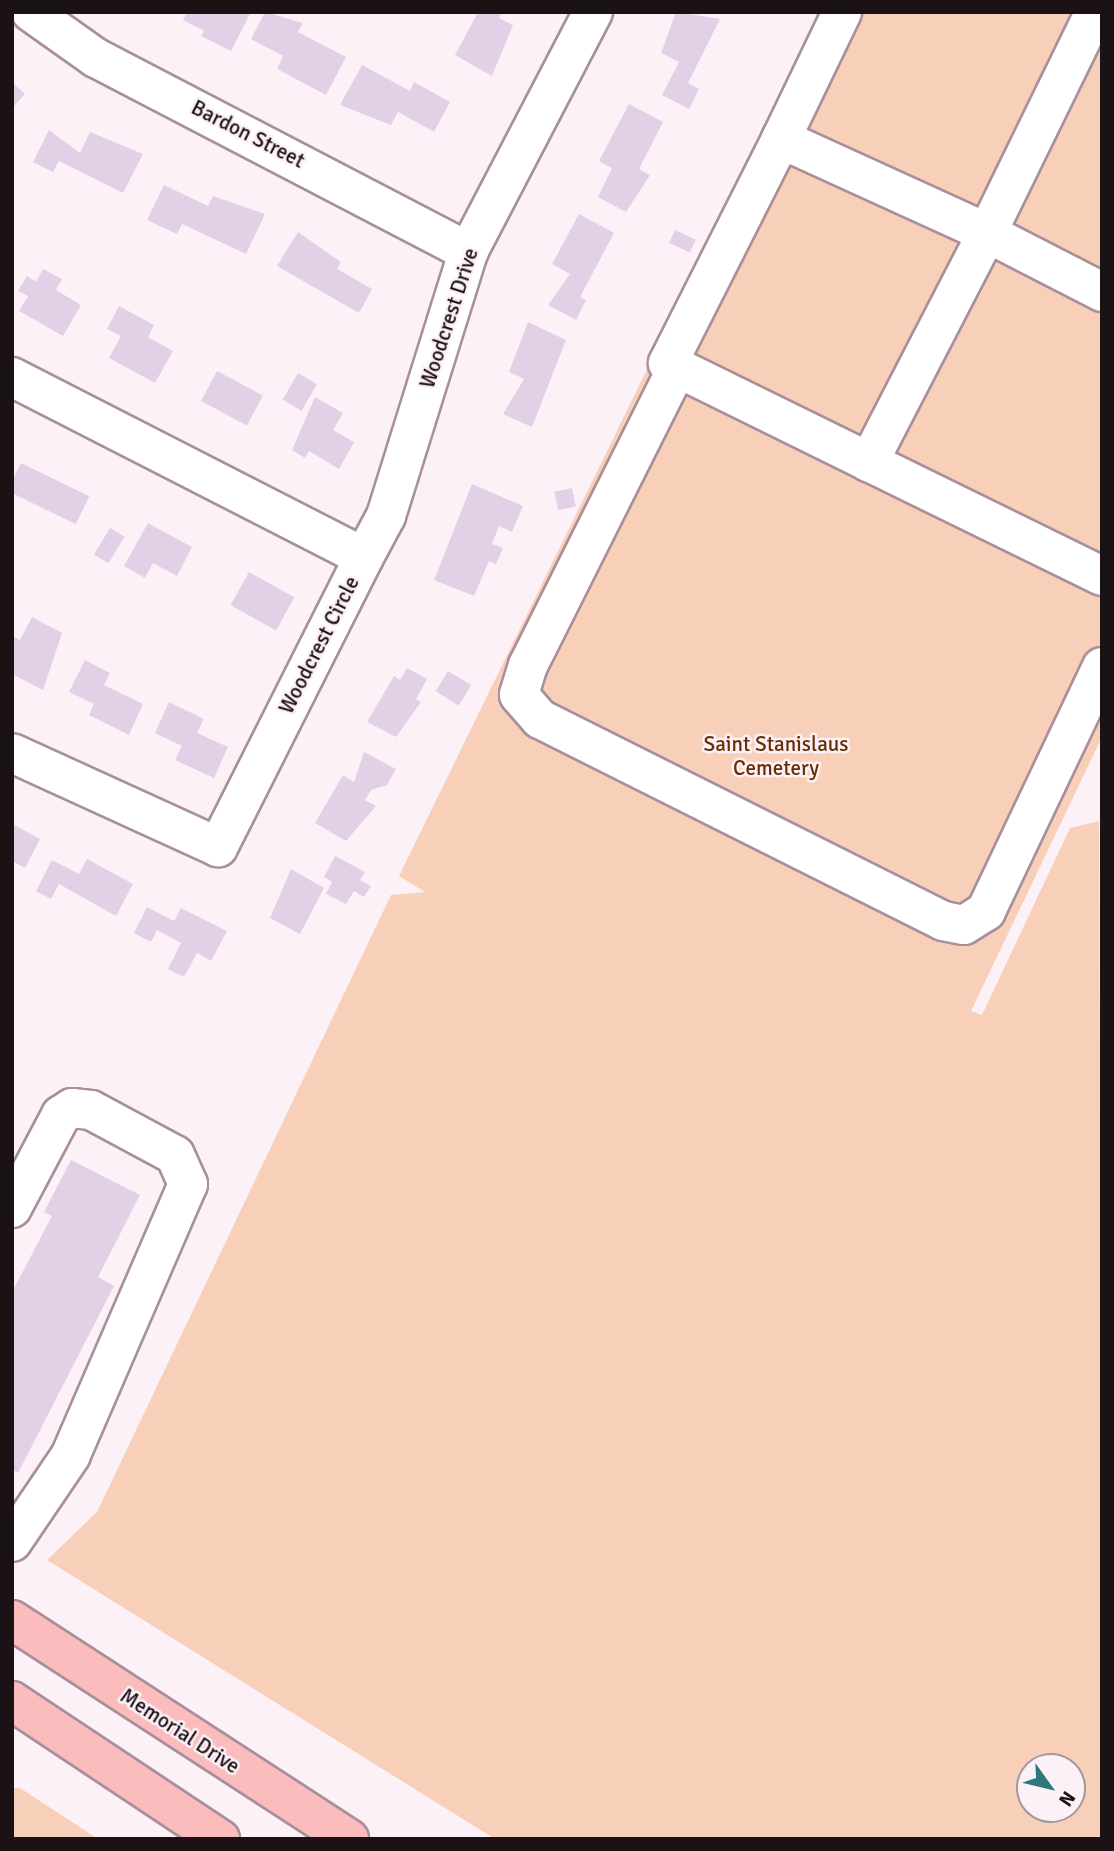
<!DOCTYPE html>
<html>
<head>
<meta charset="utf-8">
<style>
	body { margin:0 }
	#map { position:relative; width:1114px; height:1851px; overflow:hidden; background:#fcf1f6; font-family:Signika,sans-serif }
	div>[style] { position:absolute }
	.green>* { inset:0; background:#f8cfb9 }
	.building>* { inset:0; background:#e2d1e6; transform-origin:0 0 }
	.roads { filter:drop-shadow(2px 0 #a88f9a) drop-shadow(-2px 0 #a88f9a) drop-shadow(0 2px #a88f9a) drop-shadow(0 -2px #a88f9a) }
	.minor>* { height:38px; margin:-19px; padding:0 19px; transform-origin:19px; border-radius:19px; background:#fff }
	.major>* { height:38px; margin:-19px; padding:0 19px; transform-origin:19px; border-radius:19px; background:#fabcbc }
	span { translate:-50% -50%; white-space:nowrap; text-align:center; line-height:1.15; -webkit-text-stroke:5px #fcf1f6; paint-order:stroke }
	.street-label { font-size:21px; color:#1b1216 }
	.park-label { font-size:21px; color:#672e04 }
	.frame { position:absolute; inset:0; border:14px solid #1b1216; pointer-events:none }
	.north { position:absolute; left:1016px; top:1753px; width:70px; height:70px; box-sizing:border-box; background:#fcf1f6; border:2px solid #a2989c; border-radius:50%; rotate:124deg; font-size:19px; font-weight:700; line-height:28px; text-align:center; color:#1b1216 }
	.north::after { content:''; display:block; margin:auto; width:24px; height:32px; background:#2e787d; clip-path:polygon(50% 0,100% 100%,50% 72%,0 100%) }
</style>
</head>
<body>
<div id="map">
	<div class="green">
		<i style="clip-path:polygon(evenodd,822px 12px,1102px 12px,1102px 737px,971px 1011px,982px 1015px,1070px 828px,1099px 821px,1102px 1839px,495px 1839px,47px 1560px,97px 1512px,391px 895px,425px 892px,399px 876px,822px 12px,1030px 1767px,1072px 1767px,1072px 1809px,1030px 1809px,1030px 1767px)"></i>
		<i style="clip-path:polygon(12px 1788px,20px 1788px,98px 1839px,12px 1839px)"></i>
	</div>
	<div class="building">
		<i style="clip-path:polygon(187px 12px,251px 12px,231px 51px,201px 36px,204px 31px,183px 20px)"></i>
		<i style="clip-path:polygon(265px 12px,303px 23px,298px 32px,346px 57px,326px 95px,277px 69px,283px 56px,251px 39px)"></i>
		<i style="clip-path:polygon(478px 12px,502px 12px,499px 18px,513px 25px,492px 76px,455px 55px)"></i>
		<i style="clip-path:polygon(676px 12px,720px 19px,688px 83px,699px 89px,689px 109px,662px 95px,679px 62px,661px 53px)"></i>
		<i style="clip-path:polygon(362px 65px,410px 91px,414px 82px,450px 102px,434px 132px,398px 112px,391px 125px,340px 105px)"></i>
		<i style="clip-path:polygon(12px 82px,25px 94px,12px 108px)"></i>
		<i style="clip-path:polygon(629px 104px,663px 122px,639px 169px,650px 175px,626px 212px,598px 197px,612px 168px,599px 161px)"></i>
		<i style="clip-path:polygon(49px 130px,80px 153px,90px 132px,143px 154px,123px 193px,59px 161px,53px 172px,33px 162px)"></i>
		<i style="clip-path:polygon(164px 185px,208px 206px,213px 196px,265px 214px,246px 254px,182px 224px,177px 234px,147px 220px)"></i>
		<i style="clip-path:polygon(579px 214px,614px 233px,580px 297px,586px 300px,576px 320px,548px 305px,570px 274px,552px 264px)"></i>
		<i style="left:675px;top:230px;width:23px;height:14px;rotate:25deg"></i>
		<i style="clip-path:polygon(298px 232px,341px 262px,337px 269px,372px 289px,359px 313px,277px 266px)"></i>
		<i style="clip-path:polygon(43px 269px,62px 279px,56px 290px,81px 305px,63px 336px,19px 311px,28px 296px,18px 291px,27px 276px,36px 282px)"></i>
		<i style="clip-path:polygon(119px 306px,154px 325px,148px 337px,173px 351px,155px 383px,109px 358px,121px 336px,107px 329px)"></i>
		<i style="clip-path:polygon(528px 322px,566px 340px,532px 427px,503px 414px,524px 379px,509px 372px)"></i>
		<i style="left:217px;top:371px;width:52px;height:34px;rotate:28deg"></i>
		<i style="left:298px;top:373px;width:22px;height:31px;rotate:30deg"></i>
		<i style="clip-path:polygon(315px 397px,343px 413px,333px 430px,354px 442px,339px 469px,309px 451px,305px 458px,292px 450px)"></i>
		<i style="left:21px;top:463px;width:76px;height:31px;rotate:26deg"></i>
		<i style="clip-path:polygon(472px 484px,523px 506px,512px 532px,499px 526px,492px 544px,503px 548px,496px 564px,489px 561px,474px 596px,434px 580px)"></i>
		<i style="left:572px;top:488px;width:19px;height:18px;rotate:78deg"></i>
		<i style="clip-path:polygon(148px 523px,192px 547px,177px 576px,153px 563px,145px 578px,124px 566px)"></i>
		<i style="left:110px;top:528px;width:17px;height:31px;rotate:31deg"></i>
		<i style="left:249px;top:572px;width:52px;height:38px;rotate:29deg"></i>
		<i style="clip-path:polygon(32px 617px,62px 633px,43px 690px,12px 674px,12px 636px,20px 640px)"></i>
		<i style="clip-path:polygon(85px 660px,110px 673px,104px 685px,143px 704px,129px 735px,89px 715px,94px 704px,69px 692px)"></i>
		<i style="clip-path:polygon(407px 668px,427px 679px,416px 699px,421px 702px,396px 737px,367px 722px,394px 676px,400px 680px)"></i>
		<i style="left:448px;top:671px;width:27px;height:24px;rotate:31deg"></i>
		<i style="clip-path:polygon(169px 702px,204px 719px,197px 733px,228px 747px,214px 778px,175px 760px,182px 746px,155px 733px)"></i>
		<i style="clip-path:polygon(364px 752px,396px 769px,387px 785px,371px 790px,365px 800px,376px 806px,346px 841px,315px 823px,343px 775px,354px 782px)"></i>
		<i style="clip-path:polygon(12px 824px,40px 839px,25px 868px,12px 861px)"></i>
		<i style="clip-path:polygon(335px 856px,365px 872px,360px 880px,371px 886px,364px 897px,354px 891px,346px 904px,326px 894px,332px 882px,324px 877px)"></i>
		<i style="clip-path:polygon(87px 859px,133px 884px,116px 916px,59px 884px,51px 899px,36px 891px,52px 860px,79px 874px)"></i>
		<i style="clip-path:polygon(291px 869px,324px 888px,300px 934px,270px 918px)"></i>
		<i style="clip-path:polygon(147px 907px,174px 921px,181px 908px,227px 931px,211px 961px,197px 953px,184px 977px,168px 969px,181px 943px,157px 930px,151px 942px,134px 933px)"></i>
		<i style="clip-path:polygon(71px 1160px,140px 1195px,98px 1277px,114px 1286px,18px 1473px,12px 1469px,12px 1292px,52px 1216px,44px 1212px)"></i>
	</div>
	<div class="roads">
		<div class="minor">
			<i style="left:31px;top:12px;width:80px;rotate:35.3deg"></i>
			<i style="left:96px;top:58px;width:420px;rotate:27.5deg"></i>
			<i style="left:781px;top:139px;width:141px;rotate:-64.3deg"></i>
			<i style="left:1102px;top:292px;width:129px;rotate:-152.8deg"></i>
			<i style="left:987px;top:233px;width:258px;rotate:117.3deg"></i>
			<i style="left:869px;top:462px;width:259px;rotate:26.1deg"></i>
			<i style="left:678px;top:366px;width:335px;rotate:116.6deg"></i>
			<i style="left:528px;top:665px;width:31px;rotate:107deg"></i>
			<i style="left:519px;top:695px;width:32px;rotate:49deg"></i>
			<i style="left:540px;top:719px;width:451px;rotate:26.6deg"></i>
			<i style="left:943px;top:921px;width:21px;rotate:11deg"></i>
			<i style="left:964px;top:925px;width:26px;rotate:-32deg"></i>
			<i style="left:986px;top:911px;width:270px;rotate:-64.6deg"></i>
			<i style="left:12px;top:377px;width:395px;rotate:27.1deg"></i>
			<i style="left:364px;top:557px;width:325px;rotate:116.7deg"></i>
			<i style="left:218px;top:847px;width:226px;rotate:-155.5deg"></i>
			<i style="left:869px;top:462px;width:224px;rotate:-153.8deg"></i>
			<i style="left:668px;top:363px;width:251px;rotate:-63.2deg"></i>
			<i style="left:781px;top:139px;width:226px;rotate:24.5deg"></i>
			<i style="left:987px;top:233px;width:246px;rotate:-64deg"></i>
			<i style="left:364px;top:557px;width:47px;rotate:-61.8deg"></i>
			<i style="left:386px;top:516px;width:276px;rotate:-72.7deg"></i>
			<i style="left:468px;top:252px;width:271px;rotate:-62.5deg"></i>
			<i style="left:12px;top:1208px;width:105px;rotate:-62.2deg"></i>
			<i style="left:61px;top:1115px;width:13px;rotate:-32deg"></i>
			<i style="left:72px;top:1108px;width:19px;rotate:6deg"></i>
			<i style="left:91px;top:1110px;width:95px;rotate:28.2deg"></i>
			<i style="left:175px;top:1155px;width:32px;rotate:66deg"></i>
			<i style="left:188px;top:1184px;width:295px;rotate:113.4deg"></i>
			<i style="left:71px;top:1455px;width:105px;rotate:124.1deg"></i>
		</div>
		<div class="major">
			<i style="left:12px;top:1620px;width:402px;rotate:33deg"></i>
			<i style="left:12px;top:1701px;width:250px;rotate:33.6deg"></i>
		</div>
	</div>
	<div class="street-label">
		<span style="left:248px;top:134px;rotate:27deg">Bardon Street</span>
		<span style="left:449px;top:318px;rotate:-72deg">Woodcrest Drive</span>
		<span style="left:319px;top:645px;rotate:-63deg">Woodcrest Circle</span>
		<span style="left:180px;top:1731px;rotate:33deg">Memorial Drive</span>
	</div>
	<div class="park-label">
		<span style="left:776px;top:756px">Saint Stanislaus<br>Cemetery</span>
	</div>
	<div class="frame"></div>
	<div class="north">N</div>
</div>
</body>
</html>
